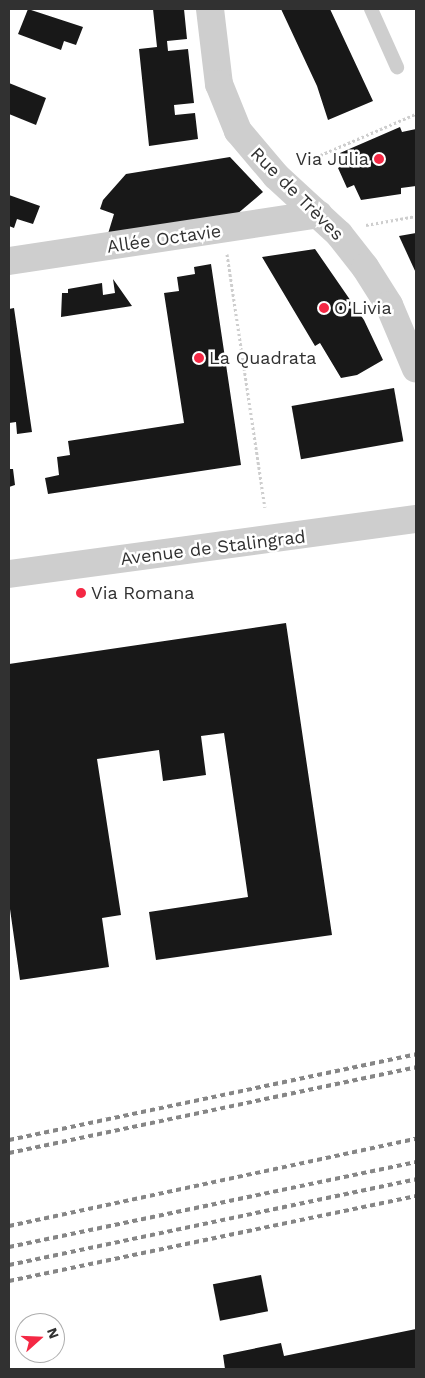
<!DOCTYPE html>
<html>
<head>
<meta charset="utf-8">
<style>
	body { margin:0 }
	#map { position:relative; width:425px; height:1378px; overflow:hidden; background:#fff; font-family:"Work Sans",sans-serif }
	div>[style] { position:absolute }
	.building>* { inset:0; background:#181818; transform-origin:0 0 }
	.path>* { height:3px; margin-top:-1.5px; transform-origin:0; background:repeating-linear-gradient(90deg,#cecece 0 2.5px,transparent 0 5px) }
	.service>* { height:14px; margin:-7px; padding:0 7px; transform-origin:7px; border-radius:7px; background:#cecece }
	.minor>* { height:28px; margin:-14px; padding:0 14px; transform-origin:14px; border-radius:14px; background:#cecece }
	.tertiary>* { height:28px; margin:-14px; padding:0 14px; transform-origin:14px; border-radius:14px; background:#cecece }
	.rail>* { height:4px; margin-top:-2px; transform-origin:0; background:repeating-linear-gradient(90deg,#868686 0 5px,transparent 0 9px) }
	.dots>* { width:14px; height:14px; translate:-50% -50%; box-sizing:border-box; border:2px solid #fff; border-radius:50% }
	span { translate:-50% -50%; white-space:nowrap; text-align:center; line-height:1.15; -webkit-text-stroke:5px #fff; paint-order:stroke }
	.poi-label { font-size:18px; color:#313131 }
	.right { translate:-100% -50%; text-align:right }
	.left { translate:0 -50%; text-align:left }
	.street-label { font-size:18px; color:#313131 }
	.frame { position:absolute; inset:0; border:10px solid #313131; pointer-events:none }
	.north { position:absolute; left:15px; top:1313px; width:50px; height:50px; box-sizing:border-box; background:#fff; border:1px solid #adadad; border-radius:50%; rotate:70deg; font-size:14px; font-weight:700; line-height:20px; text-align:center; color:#313131 }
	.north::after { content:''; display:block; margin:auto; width:18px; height:22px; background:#f42844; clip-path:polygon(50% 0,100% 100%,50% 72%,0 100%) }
</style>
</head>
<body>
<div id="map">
	<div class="building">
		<i style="clip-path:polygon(28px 9px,83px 27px,76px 45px,64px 41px,61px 50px,18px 34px)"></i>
		<i style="clip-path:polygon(153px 9px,184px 9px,187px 39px,167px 41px,168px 51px,188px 49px,194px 103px,174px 105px,175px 115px,195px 113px,198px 139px,149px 146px,139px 49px,157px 47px)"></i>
		<i style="clip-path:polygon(281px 9px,330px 9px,373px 101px,328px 120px,317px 86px)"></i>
		<i style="clip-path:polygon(9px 83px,46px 98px,36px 125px,9px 114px)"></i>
		<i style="clip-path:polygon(400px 127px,402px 132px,416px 129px,416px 186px,401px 188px,401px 194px,361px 200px,354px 185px,347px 188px,338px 168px,345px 164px,340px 153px)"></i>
		<i style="clip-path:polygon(230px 157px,263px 192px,230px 220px,107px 237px,114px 214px,100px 209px,103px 200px,126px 174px)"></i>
		<i style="clip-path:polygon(9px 195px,40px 206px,33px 224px,17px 219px,14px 228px,9px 226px)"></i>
		<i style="clip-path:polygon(416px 233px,416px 273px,399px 236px)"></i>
		<i style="clip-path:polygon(315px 249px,364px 320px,383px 360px,357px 375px,341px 378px,320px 343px,315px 346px,262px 257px)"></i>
		<i style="clip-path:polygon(211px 264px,241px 465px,48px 494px,45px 478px,59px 475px,57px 457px,70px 455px,68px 441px,184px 423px,164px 293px,179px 291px,177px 277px,195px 274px,194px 267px)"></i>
		<i style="clip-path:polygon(113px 279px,132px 306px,61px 317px,62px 293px,68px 293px,68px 289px,102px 283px,103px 295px,115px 293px)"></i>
		<i style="clip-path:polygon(14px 308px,32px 432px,17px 434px,16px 422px,9px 423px,9px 309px)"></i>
		<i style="left:394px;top:388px;width:54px;height:104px;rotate:80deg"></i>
		<i style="clip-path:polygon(9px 469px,13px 469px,15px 485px,9px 487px)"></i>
		<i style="clip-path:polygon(286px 623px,332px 935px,156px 960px,149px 912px,248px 897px,224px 733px,201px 736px,206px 775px,163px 781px,159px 750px,97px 759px,121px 915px,102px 918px,109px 967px,20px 980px,9px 902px,9px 664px)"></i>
		<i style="left:261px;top:1275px;width:37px;height:49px;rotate:79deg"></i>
		<i style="clip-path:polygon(416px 1329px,416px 1369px,225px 1369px,223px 1355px,281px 1343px,284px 1356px)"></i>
	</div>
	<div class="path">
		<i style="left:302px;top:163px;width:124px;rotate:-23.3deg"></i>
		<i style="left:366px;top:225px;width:51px;rotate:-10.2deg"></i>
		<i style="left:227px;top:254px;width:256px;rotate:81.5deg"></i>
	</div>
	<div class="service">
		<i style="left:371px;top:9px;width:64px;rotate:65.9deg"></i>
	</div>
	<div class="minor">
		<i style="left:210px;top:9px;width:76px;rotate:83.2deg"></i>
		<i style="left:219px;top:84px;width:51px;rotate:68deg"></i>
		<i style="left:238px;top:131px;width:59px;rotate:49.8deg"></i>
		<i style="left:276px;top:176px;width:86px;rotate:42.6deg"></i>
		<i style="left:339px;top:234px;width:42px;rotate:51.8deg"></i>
		<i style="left:365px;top:267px;width:45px;rotate:57.7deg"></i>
		<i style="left:389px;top:305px;width:69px;rotate:67.1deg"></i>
		<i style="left:9px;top:261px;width:313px;rotate:-8.6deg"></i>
	</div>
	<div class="tertiary">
		<i style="left:9px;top:574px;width:411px;rotate:-7.7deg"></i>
	</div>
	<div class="rail">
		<i style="left:9px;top:1140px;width:416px;rotate:-11.9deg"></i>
		<i style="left:9px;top:1153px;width:416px;rotate:-11.9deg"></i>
		<i style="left:9px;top:1226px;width:416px;rotate:-12.1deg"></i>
		<i style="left:9px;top:1247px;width:416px;rotate:-11.8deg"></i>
		<i style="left:9px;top:1265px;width:416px;rotate:-11.9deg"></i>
		<i style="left:9px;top:1281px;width:416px;rotate:-11.8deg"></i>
	</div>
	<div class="dots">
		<i style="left:379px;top:159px;background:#f42844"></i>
		<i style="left:324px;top:308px;background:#f42844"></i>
		<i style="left:199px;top:358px;background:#f42844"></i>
		<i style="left:81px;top:593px;background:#f42844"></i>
	</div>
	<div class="poi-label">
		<span class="right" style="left:369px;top:159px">Via Julia</span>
		<span class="left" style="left:334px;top:308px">O'Livia</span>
		<span class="left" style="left:209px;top:358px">La Quadrata</span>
		<span class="left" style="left:91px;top:593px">Via Romana</span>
	</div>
	<div class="street-label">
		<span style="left:297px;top:194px;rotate:45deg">Rue de Trèves</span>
		<span style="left:164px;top:239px;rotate:-8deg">Allée Octavie</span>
		<span style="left:213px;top:548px;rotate:-7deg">Avenue de Stalingrad</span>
	</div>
	<div class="frame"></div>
	<div class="north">N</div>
</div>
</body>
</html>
